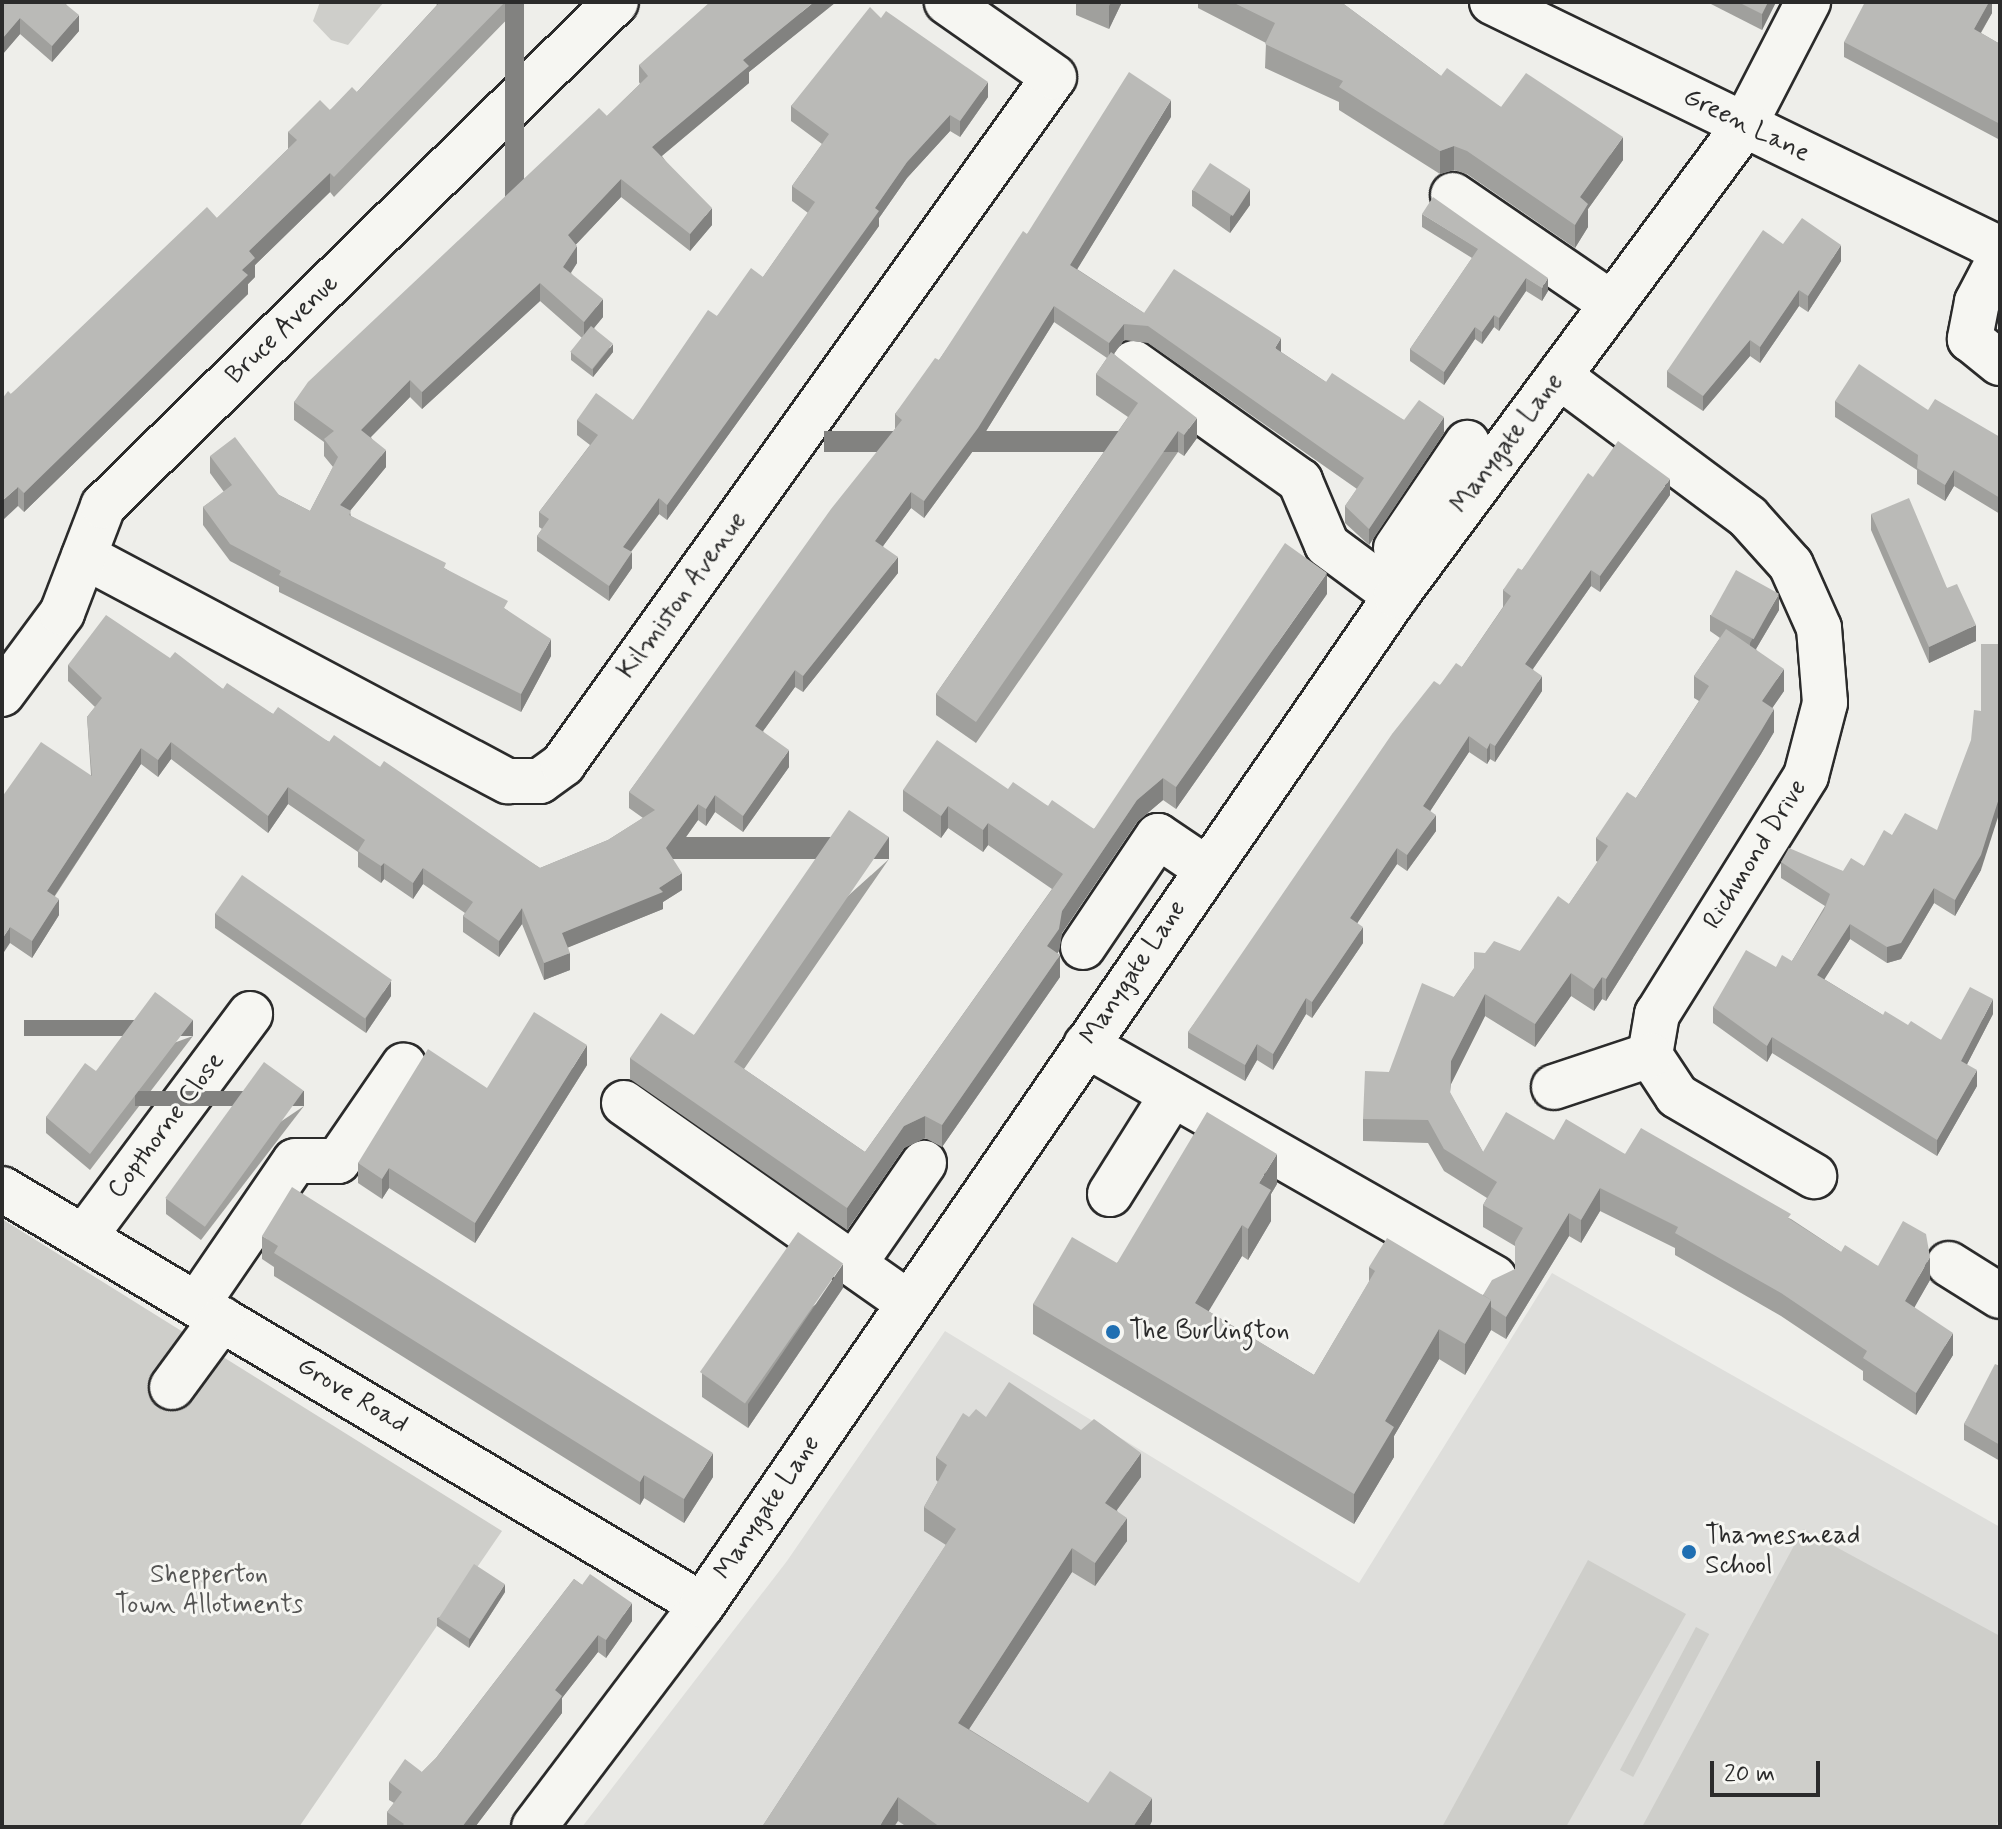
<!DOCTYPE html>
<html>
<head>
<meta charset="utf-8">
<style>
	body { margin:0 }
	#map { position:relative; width:2002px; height:1829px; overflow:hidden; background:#eeeeea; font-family:Mynerve,sans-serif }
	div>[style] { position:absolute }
	.built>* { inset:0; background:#dededb }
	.green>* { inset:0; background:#cececa; transform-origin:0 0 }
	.roads { filter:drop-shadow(2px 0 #2b2b2b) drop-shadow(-2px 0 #2b2b2b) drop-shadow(0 2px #2b2b2b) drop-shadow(0 -2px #2b2b2b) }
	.minor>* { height:44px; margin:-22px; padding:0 22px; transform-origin:22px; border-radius:22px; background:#f6f6f2 }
	.major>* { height:44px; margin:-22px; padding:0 22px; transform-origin:22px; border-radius:22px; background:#f6f6f2 }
	.wall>* { inset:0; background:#a0a09d }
	.shaded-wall>* { inset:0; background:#828280; transform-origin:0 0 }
	.building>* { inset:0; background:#babab7; transform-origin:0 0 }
	.dots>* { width:22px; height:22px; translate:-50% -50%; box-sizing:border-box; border:4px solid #f6f6f2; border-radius:50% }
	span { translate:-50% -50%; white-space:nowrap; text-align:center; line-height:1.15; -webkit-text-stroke:6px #f6f6f2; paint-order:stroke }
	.street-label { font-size:26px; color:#2b2b2b }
	.poi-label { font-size:26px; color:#2b2b2b }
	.left { translate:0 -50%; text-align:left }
	.park-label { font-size:26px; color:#545453 }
	.frame { position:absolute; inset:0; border:4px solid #2b2b2b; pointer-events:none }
	.scale { position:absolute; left:1710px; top:1761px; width:110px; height:36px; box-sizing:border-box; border:4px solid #2b2b2b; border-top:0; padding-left:10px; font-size:24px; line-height:28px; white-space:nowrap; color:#2b2b2b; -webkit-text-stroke:6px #f6f6f2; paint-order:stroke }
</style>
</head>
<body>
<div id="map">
	<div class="built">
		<i style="clip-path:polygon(1552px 1273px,2000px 1527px,2000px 1827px,582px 1827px,787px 1561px,945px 1331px,1359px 1583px)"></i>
	</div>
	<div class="green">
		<i style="clip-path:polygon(320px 2px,384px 2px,348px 45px,331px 40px,313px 21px)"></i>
		<i style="clip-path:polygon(2px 1219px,502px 1531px,299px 1827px,2px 1827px)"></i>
		<i style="clip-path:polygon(1803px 1529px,2000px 1636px,2000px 1817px,1995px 1827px,1642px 1827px)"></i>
		<i style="clip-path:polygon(1588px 1560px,1686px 1614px,1566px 1827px,1442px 1827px)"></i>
		<i style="left:1696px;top:1627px;width:15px;height:162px;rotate:28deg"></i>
	</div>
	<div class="roads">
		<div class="minor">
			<i style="left:1453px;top:195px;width:193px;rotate:34.4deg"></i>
			<i style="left:2000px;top:258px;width:50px;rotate:117.6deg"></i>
			<i style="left:1977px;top:302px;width:38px;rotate:101deg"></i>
			<i style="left:1970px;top:339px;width:38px;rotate:39deg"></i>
			<i style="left:1134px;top:363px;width:204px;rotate:35.4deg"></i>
			<i style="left:1300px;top:481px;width:69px;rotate:67.1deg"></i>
			<i style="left:1327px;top:545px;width:86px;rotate:36.5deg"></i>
			<i style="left:1559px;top:376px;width:236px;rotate:36.7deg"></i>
			<i style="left:1748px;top:517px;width:64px;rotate:48.1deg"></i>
			<i style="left:1791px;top:565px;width:69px;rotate:66deg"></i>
			<i style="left:1819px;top:628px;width:75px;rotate:85.4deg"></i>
			<i style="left:1825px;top:703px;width:75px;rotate:104.6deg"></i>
			<i style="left:1806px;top:776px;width:281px;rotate:122deg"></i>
			<i style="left:1657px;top:1014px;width:42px;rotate:99.7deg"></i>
			<i style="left:1650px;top:1055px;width:49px;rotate:56.6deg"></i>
			<i style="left:1677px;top:1096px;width:159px;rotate:30.3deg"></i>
			<i style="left:1396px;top:548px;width:127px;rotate:-55.9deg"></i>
			<i style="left:84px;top:556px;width:480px;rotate:28deg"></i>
			<i style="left:508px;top:781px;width:32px"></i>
			<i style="left:540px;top:781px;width:29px;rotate:-36deg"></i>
			<i style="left:563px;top:764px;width:844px;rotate:-54.45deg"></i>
			<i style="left:1054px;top:77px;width:131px;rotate:-145deg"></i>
			<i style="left:2px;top:694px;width:101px;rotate:-53.5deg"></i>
			<i style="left:62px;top:613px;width:115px;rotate:-69deg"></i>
			<i style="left:103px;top:506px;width:719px;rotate:-44.49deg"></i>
			<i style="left:1083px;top:947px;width:134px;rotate:-56deg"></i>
			<i style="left:1158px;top:836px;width:55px;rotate:34deg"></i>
			<i style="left:1086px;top:1045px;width:470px;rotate:29.7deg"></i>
			<i style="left:1554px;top:1087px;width:101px;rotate:-18.4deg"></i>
			<i style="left:624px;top:1103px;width:346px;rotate:35.1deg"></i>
			<i style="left:2px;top:1189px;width:814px;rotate:30.72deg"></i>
			<i style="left:1110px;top:1194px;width:117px;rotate:-57.9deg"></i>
			<i style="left:84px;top:1237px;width:278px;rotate:-53.3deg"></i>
			<i style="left:854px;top:1264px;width:123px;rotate:-55.3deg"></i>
			<i style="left:1949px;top:1264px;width:60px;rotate:32.1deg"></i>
			<i style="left:197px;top:1304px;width:173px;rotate:-55.6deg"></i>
			<i style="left:295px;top:1161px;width:43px"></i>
			<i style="left:338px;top:1161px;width:116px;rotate:-55.5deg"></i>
			<i style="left:172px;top:1387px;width:84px;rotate:-53.7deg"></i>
			<i style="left:534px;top:1827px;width:278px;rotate:-52.9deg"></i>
			<i style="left:702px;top:1605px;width:1225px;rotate:-55.48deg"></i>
			<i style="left:1396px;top:596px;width:585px;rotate:-53.48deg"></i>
			<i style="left:1744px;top:126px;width:140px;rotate:-62.7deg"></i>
		</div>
		<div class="major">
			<i style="left:1492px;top:2px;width:565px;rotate:25.93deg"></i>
		</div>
	</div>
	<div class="wall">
		<i style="clip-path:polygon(2px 2px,68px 2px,66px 4px,79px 31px,52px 62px,20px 34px,2px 55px)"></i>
		<i style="clip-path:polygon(435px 2px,524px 2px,334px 197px,330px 192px,255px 265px,255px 277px,248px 284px,248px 294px,24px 512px,18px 506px,11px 394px,217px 218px,288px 149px,288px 132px,330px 110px,357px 92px,437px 5px)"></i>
		<i style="clip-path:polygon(835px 2px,749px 72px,749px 83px,662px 156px,712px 225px,690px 251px,621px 197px,576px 244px,577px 263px,571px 273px,603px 317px,594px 328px,613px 352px,593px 377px,571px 360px,571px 352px,582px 338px,540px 301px,422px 409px,410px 397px,371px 437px,386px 467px,350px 511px,351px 516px,446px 569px,508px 611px,551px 656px,521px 712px,279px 592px,279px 587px,230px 561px,203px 525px,203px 507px,224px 492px,210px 473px,210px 456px,279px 495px,310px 511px,333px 467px,324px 456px,324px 442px,294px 420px,294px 402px,607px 116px,640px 84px,639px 82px,639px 65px)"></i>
		<i style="clip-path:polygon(1076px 2px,1122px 2px,1109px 29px,1076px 15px)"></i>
		<i style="clip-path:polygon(1198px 2px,1341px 2px,1441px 76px,1501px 107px,1623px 160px,1588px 209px,1588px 227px,1575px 248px,1467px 174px,1454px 170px,1440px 174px,1339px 110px,1339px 102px,1265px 68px,1266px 43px,1198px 8px)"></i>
		<i style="clip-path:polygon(1707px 2px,1776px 2px,1762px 30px)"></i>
		<i style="clip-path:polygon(1992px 2px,1992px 13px,1981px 33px,2000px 44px,2000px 140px,1844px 57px,1844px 42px)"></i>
		<i style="clip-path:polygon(881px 18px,988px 97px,960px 137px,950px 131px,907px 178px,879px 218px,879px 226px,667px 520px,659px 514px,631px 552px,632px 568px,609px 601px,537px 551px,537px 536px,542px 529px,539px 527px,539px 512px,590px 445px,577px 435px,577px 420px,633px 420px,717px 316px,763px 277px,808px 213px,792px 201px,792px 186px,822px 144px,791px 121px,791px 106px)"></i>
		<i style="clip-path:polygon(1171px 117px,1077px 269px,1144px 313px,1281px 352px,1326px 382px,1404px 420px,1444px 433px,1369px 545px,1345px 523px,1345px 506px,1357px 489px,1148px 343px,1124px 340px,1114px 354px,1197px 438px,1184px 456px,1178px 452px,976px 743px,936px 715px,936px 694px,1128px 417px,1096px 395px,1096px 374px,1107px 358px,1054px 322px,978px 444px,924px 518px,911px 508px,883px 546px,898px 573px,803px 692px,795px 687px,763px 731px,789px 767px,743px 832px,715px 812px,706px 826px,698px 820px,672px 857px,682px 890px,663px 902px,663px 909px,568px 947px,570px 970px,544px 980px,522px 924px,499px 957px,463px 932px,463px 916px,465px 913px,423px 884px,413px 899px,384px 879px,381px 883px,358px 867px,358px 852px,288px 804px,268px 833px,171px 759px,158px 777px,141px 764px,55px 896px,59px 915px,32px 958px,10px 943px,2px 797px,91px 775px,87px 717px,95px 707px,68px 681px,68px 665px,170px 658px,223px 689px,380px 767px,540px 868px,608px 840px,643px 818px,629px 808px,629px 792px,895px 429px,895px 414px,939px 360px,1027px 234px)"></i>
		<i style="clip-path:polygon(1192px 190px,1250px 205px,1230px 233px,1192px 206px)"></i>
		<i style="clip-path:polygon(1422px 214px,1548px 291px,1542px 301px,1526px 291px,1499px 331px,1494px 327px,1482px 344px,1475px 339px,1444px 385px,1410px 361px,1410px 349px,1472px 258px,1422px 227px)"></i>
		<i style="clip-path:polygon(1783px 244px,1841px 261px,1808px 312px,1799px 306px,1760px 363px,1750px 356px,1703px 411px,1667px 387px,1667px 371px)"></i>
		<i style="clip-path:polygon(1835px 401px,1928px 410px,2000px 437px,2000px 514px,1954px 486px,1945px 501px,1917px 484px,1917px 470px,1835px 417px)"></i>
		<i style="clip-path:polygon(1593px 477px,1670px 495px,1600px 592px,1591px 586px,1533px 669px,1542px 691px,1495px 762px,1490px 759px,1487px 764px,1469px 752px,1430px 811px,1436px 831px,1407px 871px,1397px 864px,1357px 923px,1363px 943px,1312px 1018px,1306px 1014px,1273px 1070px,1257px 1060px,1245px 1081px,1188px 1048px,1188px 1032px,1440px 685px,1462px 667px,1503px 607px,1503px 590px,1522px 570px)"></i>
		<i style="clip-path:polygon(1871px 514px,1947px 588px,1976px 641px,1929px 663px,1871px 530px)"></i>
		<i style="clip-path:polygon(1327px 594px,1176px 809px,1163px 800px,1137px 822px,1062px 933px,1059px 951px,1057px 953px,1060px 977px,942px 1147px,925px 1138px,904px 1148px,847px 1230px,630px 1079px,630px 1058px,694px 1035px,889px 859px,744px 1069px,865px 1152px,1052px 889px,988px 845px,983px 852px,948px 828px,941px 838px,903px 811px,903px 790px,1008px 789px,1048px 806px,1094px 829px)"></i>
		<i style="clip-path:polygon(1779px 610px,1756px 649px,1784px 691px,1772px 708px,1774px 732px,1761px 754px,1606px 1001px,1602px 999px,1594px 1011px,1571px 996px,1535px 1047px,1485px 1016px,1451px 1084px,1450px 1093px,1483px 1152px,1554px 1140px,1625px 1154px,1791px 1219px,1841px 1252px,1878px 1266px,1930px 1280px,1914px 1307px,1953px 1355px,1916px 1415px,1863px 1380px,1863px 1371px,1781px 1316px,1675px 1255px,1675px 1248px,1600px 1211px,1581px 1243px,1569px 1236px,1506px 1339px,1491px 1330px,1465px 1375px,1439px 1359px,1394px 1436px,1394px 1457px,1354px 1524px,1033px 1334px,1033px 1304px,1277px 1184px,1271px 1194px,1271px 1221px,1248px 1260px,1242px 1256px,1208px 1311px,1314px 1375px,1369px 1282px,1369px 1267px,1483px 1295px,1515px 1269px,1515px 1246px,1483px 1227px,1483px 1205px,1487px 1198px,1444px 1171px,1428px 1143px,1363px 1141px,1363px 1119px,1389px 1072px,1454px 997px,1485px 953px,1520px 951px,1569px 904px,1598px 862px,1596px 861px,1596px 838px,1636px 798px,1699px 701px,1694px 698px,1694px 676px,1720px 638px,1710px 631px,1710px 615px)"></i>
		<i style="clip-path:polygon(1892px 835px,1981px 870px,1955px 916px,1934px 903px,1901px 959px,1887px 963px,1850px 939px,1824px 979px,1883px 1015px,1941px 1040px,1993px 1014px,1967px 1064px,1977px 1086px,1937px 1156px,1772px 1053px,1767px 1062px,1713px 1023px,1713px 1007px,1776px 967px,1792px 961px,1825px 906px,1781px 878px,1781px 862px,1843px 871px,1864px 866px)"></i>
		<i style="clip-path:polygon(215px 913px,391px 996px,366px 1033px,215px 928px)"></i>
		<i style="clip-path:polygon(193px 1036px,90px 1170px,46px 1133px,46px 1117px,96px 1071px)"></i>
		<i style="clip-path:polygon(587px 1065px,475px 1243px,389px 1188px,382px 1199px,358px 1183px,358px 1163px,487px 1088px)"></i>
		<i style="clip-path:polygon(304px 1106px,201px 1240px,166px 1214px,166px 1199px)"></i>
		<i style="clip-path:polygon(262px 1236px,713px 1477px,684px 1523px,644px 1498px,640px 1505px,274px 1276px,274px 1267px,262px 1259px)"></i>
		<i style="clip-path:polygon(843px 1288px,748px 1428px,702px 1397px,702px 1373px)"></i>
		<i style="clip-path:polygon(2000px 1366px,2000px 1461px,1964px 1440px,1964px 1424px)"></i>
		<i style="clip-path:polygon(969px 1417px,986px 1417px,1141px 1477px,1117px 1510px,1127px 1541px,1095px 1586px,1072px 1572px,969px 1729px,1088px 1803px,1152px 1821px,1149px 1827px,907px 1827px,898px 1821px,762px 1827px,946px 1545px,924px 1531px,924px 1507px,938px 1482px,936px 1480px,936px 1457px)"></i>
		<i style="clip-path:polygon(574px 1579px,632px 1621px,606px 1658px,598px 1652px,562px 1698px,562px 1713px,475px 1827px,387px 1827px,387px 1812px,394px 1803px,389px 1800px,389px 1782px,422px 1772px,436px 1758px)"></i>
		<i style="clip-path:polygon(505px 1592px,469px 1648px,437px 1626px,437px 1618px)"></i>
	</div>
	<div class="shaded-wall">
		<i style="left:505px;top:2px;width:19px;height:245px"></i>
		<i style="clip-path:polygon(814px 2px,835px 3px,749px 72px,749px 83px,652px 164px,652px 147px,743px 60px)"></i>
		<i style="clip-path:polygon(1111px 2px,1122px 2px,1109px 29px,1109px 6px)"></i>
		<i style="clip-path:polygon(1768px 2px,1776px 2px,1762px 30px,1762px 14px)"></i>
		<i style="clip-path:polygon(1989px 2px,1992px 2px,1992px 13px,1974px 44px,1974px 29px)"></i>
		<i style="clip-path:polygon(79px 15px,79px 31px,52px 62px,52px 46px)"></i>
		<i style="clip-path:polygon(20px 18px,20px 34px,2px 55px,2px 39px)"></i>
		<i style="clip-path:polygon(988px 82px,988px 97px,960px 137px,960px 121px)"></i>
		<i style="clip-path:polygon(1171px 100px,1171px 117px,1070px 281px,1070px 265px)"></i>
		<i style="clip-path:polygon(950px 115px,950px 131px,907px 178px,879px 218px,879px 226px,667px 520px,667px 505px,907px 162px)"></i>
		<i style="clip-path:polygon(1623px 137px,1623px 160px,1588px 209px,1588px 227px,1575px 248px,1575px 225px,1580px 197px)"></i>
		<i style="clip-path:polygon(1454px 146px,1454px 170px,1440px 174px,1440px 151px)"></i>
		<i style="clip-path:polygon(330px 173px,330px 192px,255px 265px,255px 277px,248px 284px,248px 294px,24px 512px,24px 493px,242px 270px,249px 251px)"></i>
		<i style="clip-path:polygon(621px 179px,621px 197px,568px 253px,568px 235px)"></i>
		<i style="clip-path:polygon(1250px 189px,1250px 205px,1230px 233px,1230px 217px)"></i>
		<i style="clip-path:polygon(712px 208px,712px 225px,690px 251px,690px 234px)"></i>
		<i style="clip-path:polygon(1841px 245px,1841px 261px,1808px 312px,1808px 296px)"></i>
		<i style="clip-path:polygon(577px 246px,577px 263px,563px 284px,563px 267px)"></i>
		<i style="clip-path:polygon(1526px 278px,1526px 291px,1499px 331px,1499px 318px)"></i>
		<i style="clip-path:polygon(1548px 278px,1548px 291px,1542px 301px,1542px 288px)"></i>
		<i style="clip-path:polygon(540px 283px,540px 301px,422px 409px,422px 392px)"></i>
		<i style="clip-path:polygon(1799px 290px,1799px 306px,1760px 363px,1760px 347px)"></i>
		<i style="clip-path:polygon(603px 299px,603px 317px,584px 340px,584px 322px)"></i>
		<i style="clip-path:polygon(1054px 306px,1054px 322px,978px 444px,924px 518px,924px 501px)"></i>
		<i style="clip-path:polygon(1494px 315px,1494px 327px,1482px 344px,1482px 332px)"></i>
		<i style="clip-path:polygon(1124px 324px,1124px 340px,1109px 360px,1109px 343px)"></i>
		<i style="clip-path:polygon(1475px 327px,1475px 339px,1444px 385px,1444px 372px)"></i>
		<i style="clip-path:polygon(1281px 338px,1281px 354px,1275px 348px)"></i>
		<i style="clip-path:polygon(1750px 340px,1750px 356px,1703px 411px,1703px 396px)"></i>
		<i style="clip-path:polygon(613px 344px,613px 352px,593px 377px,593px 369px)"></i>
		<i style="clip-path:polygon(410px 380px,410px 397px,361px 447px,361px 430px)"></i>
		<i style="clip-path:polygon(1444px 417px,1444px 433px,1369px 545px,1369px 529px)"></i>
		<i style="clip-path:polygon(1197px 418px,1197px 438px,1184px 456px,1184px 435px)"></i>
		<i style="left:1178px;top:431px;width:21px;height:354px;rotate:90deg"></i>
		<i style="clip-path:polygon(386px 450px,386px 467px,340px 523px,340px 505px)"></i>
		<i style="clip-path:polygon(1954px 470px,1954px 486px,1945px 501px,1945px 485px)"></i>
		<i style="clip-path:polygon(1670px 479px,1670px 495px,1600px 592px,1600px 576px)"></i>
		<i style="clip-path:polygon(18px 487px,18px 506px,2px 521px,2px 501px)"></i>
		<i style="clip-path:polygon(911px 492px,911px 508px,875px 557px,875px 541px)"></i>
		<i style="clip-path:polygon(659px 498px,659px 514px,623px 562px,623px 547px)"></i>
		<i style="clip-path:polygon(632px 552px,632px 568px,609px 601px,609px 586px)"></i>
		<i style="clip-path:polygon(898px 557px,898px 573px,803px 692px,803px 676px)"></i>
		<i style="clip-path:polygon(1591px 570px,1591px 586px,1525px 680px,1525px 664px)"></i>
		<i style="clip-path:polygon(1327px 573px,1327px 594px,1176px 809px,1176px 787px)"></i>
		<i style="clip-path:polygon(1779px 594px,1779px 610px,1750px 659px,1750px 643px)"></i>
		<i style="clip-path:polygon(1976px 625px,1976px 641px,1929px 663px,1929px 647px)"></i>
		<i style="clip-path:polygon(551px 639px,551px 656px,521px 712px,521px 694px)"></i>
		<i style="clip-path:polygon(1784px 669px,1784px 691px,1762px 723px,1762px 701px)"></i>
		<i style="clip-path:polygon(795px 670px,795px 687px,755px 742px,755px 726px)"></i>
		<i style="clip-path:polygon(1542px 676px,1542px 691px,1495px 762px,1495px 746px)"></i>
		<i style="clip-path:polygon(1774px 709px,1774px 732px,1761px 754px,1606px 1001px,1606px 979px)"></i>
		<i style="clip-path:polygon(1469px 736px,1469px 752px,1423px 822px,1423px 806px)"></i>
		<i style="clip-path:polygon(171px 742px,171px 759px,158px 777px,158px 760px)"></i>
		<i style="clip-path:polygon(1490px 743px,1490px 759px,1487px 764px,1487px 749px)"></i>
		<i style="clip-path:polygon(141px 748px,141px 764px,47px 907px,47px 891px)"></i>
		<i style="clip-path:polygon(789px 750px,789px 767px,743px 832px,743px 816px)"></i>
		<i style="clip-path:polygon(1163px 778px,1163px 800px,1137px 822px,1062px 933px,1059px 951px,1047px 968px,1047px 946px,1062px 911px,1137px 800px)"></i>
		<i style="clip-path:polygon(288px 787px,288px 804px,268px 833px,268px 816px)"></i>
		<i style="clip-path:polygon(715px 795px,715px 812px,706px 826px,706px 809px)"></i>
		<i style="clip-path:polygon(2000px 795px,2000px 811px,1981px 870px,1955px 916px,1955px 900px)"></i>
		<i style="clip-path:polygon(698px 804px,698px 820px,666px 865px,666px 848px)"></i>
		<i style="clip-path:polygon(948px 806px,948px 828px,941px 838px,941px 816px)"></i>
		<i style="clip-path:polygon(1436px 815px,1436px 831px,1407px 871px,1407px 855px)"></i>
		<i style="clip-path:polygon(988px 823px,988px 845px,983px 852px,983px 830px)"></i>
		<i style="left:889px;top:837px;width:22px;height:273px;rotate:90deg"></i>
		<i style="clip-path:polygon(1397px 848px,1397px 864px,1350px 934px,1350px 918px)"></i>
		<i style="clip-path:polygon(384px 863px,384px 879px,381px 883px,381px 866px)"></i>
		<i style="clip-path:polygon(423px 868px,423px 884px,413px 899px,413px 883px)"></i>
		<i style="clip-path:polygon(682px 873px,682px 890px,663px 902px,663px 909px,562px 950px,562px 933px,659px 888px)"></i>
		<i style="clip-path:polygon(1934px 888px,1934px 903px,1901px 959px,1887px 963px,1887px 947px)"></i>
		<i style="clip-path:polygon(59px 899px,59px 915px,32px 958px,32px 941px)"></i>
		<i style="clip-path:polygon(522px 908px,522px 924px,499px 957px,499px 941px)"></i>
		<i style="clip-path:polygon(1850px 924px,1850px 939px,1817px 991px,1817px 975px)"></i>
		<i style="clip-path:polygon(10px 927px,10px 943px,2px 955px,2px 939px)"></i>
		<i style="clip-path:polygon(1363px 927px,1363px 943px,1312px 1018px,1312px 1002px)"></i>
		<i style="clip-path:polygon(570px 953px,570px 970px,544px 980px,544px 963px)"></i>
		<i style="clip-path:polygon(1060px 955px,1060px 977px,942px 1147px,942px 1125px)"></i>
		<i style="clip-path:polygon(1571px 973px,1571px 996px,1535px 1047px,1535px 1024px)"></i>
		<i style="clip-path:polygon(1602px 977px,1602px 999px,1594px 1011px,1594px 989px)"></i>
		<i style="clip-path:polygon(391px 981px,391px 996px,366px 1033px,366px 1018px)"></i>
		<i style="clip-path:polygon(1485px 994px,1485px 1016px,1451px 1084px,1451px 1061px)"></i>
		<i style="clip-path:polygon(1306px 998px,1306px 1014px,1273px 1070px,1273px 1054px)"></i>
		<i style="clip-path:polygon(1993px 999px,1993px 1014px,1961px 1076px,1961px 1061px)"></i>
		<i style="left:193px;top:1020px;width:16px;height:169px;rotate:90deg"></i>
		<i style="clip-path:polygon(1772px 1037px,1772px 1053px,1767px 1062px,1767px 1046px)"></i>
		<i style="clip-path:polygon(1257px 1044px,1257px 1060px,1245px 1081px,1245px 1065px)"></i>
		<i style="clip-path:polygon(587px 1045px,587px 1065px,475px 1243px,475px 1223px)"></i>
		<i style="clip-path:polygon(1977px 1070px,1977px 1086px,1937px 1156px,1937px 1140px)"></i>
		<i style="left:304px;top:1091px;width:15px;height:169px;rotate:90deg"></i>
		<i style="clip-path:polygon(925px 1116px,925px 1138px,904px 1148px,847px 1230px,847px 1208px,904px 1126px)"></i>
		<i style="clip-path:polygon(1277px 1154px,1277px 1184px,1271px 1194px,1271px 1221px,1248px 1260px,1248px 1229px,1259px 1183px)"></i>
		<i style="clip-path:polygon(389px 1168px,389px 1188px,382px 1199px,382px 1179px)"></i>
		<i style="clip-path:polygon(1600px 1188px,1600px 1211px,1581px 1243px,1581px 1220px)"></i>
		<i style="clip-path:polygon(1569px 1213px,1569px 1236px,1506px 1339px,1506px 1317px)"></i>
		<i style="clip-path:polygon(1242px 1225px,1242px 1256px,1195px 1334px,1195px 1303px)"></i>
		<i style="clip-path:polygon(1930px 1257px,1930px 1280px,1905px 1324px,1905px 1301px)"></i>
		<i style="clip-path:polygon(843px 1264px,843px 1288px,748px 1428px,748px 1404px)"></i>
		<i style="clip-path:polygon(1491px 1300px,1491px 1330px,1465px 1375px,1465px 1344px)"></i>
		<i style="clip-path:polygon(1439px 1329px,1439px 1359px,1394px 1436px,1394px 1457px,1354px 1524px,1354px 1494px,1385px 1421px)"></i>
		<i style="clip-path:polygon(1953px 1333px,1953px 1355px,1916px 1415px,1916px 1393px)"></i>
		<i style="clip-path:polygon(713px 1453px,713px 1477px,684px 1523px,684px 1499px)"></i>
		<i style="clip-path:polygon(1141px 1453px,1141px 1477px,1105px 1526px,1105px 1503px)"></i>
		<i style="clip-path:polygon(644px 1475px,644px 1498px,640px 1505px,640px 1482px)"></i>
		<i style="clip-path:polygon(1127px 1518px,1127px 1541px,1095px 1586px,1095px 1563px)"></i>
		<i style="clip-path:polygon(1072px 1548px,1072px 1572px,958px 1746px,958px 1723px)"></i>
		<i style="clip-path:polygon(505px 1584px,505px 1592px,469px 1648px,469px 1640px)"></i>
		<i style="clip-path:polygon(632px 1603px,632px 1621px,606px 1658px,606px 1640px)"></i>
		<i style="clip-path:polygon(598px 1635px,598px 1652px,562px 1698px,562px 1713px,475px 1827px,462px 1827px,555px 1690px)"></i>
		<i style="clip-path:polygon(898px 1797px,898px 1821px,894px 1827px,879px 1827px)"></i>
		<i style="clip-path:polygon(1152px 1798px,1152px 1821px,1149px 1827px,1133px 1827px)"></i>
	</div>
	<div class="building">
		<i style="clip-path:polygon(2px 2px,63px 2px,79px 15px,52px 46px,20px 18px,2px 39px)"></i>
		<i style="clip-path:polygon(440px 2px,505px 2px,334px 177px,330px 173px,249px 251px,255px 258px,242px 270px,248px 275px,24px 493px,18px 487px,2px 501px,2px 399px,8px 391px,11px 394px,207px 207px,217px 218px,297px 140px,288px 132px,320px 100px,330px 110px,352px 87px,357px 92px)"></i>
		<i style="clip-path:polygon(710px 2px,814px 2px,743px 60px,749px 66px,652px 147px,712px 208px,690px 234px,621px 179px,568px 235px,577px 246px,563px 267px,603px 299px,584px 322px,540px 283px,422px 392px,410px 380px,361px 430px,386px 450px,340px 505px,351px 511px,349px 515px,446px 563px,444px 568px,508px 601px,504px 608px,551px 639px,521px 694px,279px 575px,281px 571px,230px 544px,203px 507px,232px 485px,210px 456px,235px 437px,279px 495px,310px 511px,338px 457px,324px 439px,334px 431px,294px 402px,308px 382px,599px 108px,607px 116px,648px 76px,639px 65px)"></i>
		<i style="clip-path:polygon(1232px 2px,1341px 2px,1441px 76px,1447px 68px,1501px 107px,1526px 73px,1623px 137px,1580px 197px,1588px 204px,1575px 225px,1467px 151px,1454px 146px,1440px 151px,1339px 87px,1343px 81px,1265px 44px,1275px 23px)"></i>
		<i style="clip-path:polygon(1738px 2px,1768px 2px,1762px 14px)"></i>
		<i style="clip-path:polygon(1865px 2px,1989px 2px,1974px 29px,2000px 44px,2000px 124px,1844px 42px)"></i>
		<i style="clip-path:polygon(870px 7px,881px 18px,886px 11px,988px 82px,960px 121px,950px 115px,907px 162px,875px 208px,879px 211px,667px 505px,659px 498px,623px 547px,632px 552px,609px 586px,537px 536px,549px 519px,539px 512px,598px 435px,577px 420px,596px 393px,633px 420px,708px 310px,717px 316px,751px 268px,763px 277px,815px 202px,792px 186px,829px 134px,791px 106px)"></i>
		<i style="clip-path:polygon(1129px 72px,1171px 100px,1070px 265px,1144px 313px,1174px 269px,1281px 338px,1275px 348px,1326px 382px,1332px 373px,1404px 420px,1419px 400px,1444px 417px,1369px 529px,1345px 506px,1364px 478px,1148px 326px,1124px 324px,1109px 343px,1054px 306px,978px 428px,924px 501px,911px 492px,875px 541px,898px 557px,803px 676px,795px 670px,755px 726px,789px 750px,743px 816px,715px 795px,706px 809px,698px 804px,666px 848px,682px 873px,659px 888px,663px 892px,562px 933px,570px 953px,544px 963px,522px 908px,499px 941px,463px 916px,473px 902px,423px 868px,413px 883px,384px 863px,381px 866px,358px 851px,365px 840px,288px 787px,268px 816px,171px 742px,158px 760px,141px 748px,47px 891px,59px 899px,32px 941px,10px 927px,2px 939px,2px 797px,41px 742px,92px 776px,87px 717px,102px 698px,68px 665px,106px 615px,170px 658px,175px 652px,223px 689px,227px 683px,273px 714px,278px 707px,329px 742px,334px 735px,380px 767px,384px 761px,540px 868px,608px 840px,655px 810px,629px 792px,831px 509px,902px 420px,895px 414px,935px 358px,939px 360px,1023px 231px,1027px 234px)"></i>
		<i style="left:1210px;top:163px;width:48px;height:32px;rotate:33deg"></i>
		<i style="clip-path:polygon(1433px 197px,1548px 278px,1542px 288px,1526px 278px,1499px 318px,1494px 315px,1482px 332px,1475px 327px,1444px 372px,1410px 349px,1478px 249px,1422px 214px)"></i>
		<i style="clip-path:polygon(1802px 218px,1841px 245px,1808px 296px,1799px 290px,1760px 347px,1750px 340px,1703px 396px,1667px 371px,1763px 230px,1783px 244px)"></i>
		<i style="left:591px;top:326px;width:28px;height:33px;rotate:39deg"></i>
		<i style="clip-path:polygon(1111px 352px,1197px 418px,1184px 435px,1178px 431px,976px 722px,936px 694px,1138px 403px,1096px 374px)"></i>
		<i style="clip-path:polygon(1859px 364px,1928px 410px,1935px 399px,2000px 437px,2000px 498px,1954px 470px,1945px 485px,1917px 468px,1918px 455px,1835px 401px)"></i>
		<i style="clip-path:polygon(1618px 441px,1670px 479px,1600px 576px,1591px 570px,1525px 664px,1542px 676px,1495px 746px,1490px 743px,1487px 749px,1469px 736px,1423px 806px,1436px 815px,1407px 855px,1397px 848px,1350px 918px,1363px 927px,1312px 1002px,1306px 998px,1273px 1054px,1257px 1044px,1245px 1065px,1188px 1032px,1392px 734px,1434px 681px,1440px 685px,1456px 663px,1462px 667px,1511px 596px,1503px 590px,1518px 568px,1522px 570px,1588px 473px,1593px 477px)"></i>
		<i style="clip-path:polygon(1909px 498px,1947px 588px,1957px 584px,1976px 625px,1929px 647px,1871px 514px)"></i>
		<i style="clip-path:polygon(1285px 543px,1327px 573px,1176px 787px,1163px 778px,1137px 800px,1062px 911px,1059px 929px,1047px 946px,1060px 955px,942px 1125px,925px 1116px,904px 1126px,847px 1208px,630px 1058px,661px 1013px,694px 1035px,849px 810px,889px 837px,734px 1062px,865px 1152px,1063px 874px,988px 823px,983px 830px,948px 806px,941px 816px,903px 790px,937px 740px,1008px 789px,1013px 782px,1048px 806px,1052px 800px,1094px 829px)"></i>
		<i style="left:1736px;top:570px;width:49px;height:52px;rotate:29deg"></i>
		<i style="clip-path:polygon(1726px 629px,1784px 669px,1762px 701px,1774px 709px,1761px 731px,1606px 979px,1602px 977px,1594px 989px,1571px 973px,1535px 1024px,1485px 994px,1451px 1061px,1450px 1092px,1483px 1152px,1506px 1112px,1554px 1140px,1566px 1119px,1625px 1154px,1641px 1128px,1791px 1214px,1788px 1218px,1841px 1252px,1845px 1245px,1878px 1266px,1903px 1221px,1926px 1234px,1930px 1257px,1905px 1301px,1953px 1333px,1916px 1393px,1863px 1358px,1867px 1351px,1781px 1293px,1675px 1233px,1678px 1227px,1600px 1188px,1581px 1220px,1569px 1213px,1506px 1317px,1491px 1307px,1491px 1300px,1483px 1295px,1492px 1280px,1515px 1269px,1515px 1242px,1523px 1228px,1483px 1205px,1497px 1182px,1444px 1149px,1428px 1120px,1363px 1119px,1365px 1071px,1389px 1072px,1422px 983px,1454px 997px,1474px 968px,1474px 952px,1485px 953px,1494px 941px,1520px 951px,1558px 896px,1569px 904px,1608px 846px,1596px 838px,1627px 792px,1636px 798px,1709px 686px,1694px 676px)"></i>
		<i style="clip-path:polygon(1981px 644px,2000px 644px,2000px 795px,1981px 855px,1955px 900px,1934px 888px,1901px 943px,1887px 947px,1850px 924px,1817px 975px,1883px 1015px,1885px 1011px,1908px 1025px,1911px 1021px,1941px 1040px,1970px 987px,1993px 999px,1961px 1061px,1977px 1070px,1937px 1140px,1772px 1037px,1767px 1046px,1713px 1007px,1746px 950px,1776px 967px,1782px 955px,1792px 961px,1824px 910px,1830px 894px,1781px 862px,1789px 848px,1843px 871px,1851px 858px,1864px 866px,1884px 830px,1892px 835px,1905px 813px,1937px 830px,1971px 740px,1974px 710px,1981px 711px)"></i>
		<i style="left:242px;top:875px;width:183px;height:47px;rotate:35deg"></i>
		<i style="clip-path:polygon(155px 992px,193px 1020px,90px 1154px,46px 1117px,85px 1063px,96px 1071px)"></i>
		<i style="clip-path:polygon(534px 1012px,587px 1045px,475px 1223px,389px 1168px,382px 1179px,358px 1163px,428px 1049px,487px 1088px)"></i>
		<i style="left:264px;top:1062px;width:49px;height:168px;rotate:36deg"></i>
		<i style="clip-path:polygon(1207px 1112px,1277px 1154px,1259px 1183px,1271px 1190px,1248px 1229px,1242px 1225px,1195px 1303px,1314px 1375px,1375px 1271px,1369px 1267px,1387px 1238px,1491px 1300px,1465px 1344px,1439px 1329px,1385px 1421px,1394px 1427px,1354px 1494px,1033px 1304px,1072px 1237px,1117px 1263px)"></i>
		<i style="clip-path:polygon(292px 1187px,713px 1453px,684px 1499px,644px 1475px,640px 1482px,274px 1253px,278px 1246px,262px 1236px)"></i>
		<i style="left:798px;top:1232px;width:55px;height:171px;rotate:35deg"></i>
		<i style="clip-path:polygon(1995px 1364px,2000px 1366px,2000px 1445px,1964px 1424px)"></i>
		<i style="clip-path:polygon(1009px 1382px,1081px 1430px,1094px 1419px,1141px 1453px,1105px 1503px,1127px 1518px,1095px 1563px,1072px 1548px,958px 1723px,1088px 1803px,1110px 1771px,1152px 1798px,1133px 1827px,940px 1827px,898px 1797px,879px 1827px,762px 1827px,956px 1529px,924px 1507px,947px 1465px,936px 1457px,963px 1413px,969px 1417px,976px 1409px,986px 1417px)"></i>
		<i style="left:474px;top:1564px;width:37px;height:65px;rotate:33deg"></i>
		<i style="clip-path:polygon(590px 1574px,632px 1603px,606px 1640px,598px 1635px,555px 1690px,562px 1696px,462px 1827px,401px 1827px,404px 1824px,387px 1812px,402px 1792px,389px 1782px,405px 1759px,422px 1772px,436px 1758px,574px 1579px,582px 1585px)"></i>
	</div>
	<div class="dots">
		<i style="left:1113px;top:1332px;background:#1f6fb2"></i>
		<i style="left:1689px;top:1552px;background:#1f6fb2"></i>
	</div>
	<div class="street-label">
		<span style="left:1746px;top:126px;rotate:26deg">Green Lane</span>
		<span style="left:283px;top:330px;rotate:-44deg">Bruce Avenue</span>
		<span style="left:1508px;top:444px;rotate:-53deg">Manygate Lane</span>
		<span style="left:683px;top:596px;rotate:-54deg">Kilmiston Avenue</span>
		<span style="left:1756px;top:855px;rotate:-58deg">Richmond Drive</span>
		<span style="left:1134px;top:973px;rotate:-56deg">Manygate Lane</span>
		<span style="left:167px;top:1126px;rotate:-53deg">Copthorne Close</span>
		<span style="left:352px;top:1396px;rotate:31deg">Grove Road</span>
		<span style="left:768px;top:1508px;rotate:-56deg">Manygate Lane</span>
	</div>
	<div class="poi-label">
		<span class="left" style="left:1129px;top:1332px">The Burlington</span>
		<span class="left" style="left:1705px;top:1552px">Thamesmead<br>School</span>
	</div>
	<div class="park-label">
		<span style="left:209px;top:1591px">Shepperton<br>Town Allotments</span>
	</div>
	<div class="frame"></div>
	<div class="scale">20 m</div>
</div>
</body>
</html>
